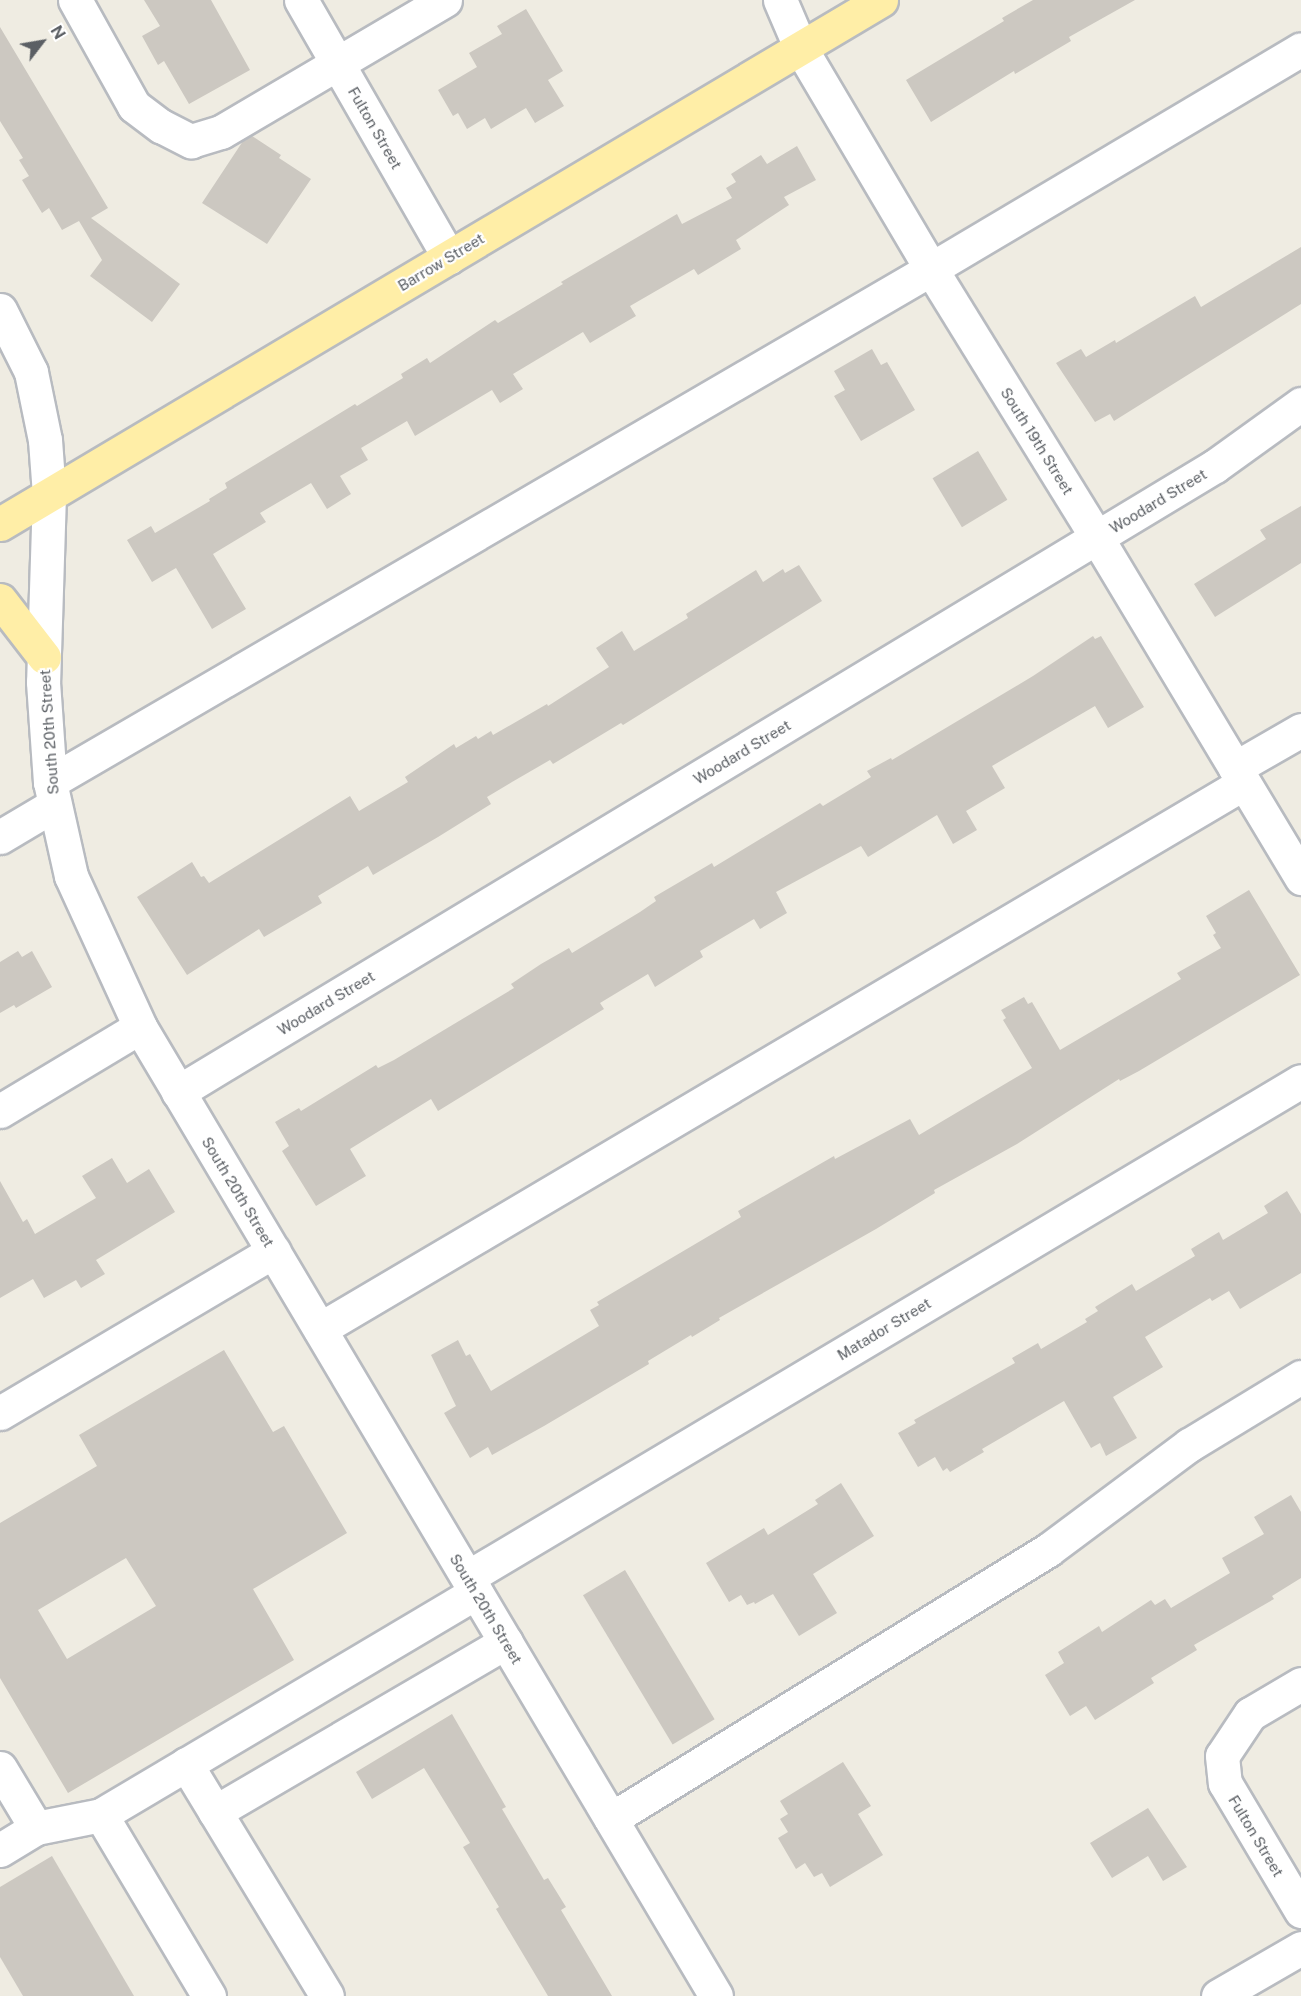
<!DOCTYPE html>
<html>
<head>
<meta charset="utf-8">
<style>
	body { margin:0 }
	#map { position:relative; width:1301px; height:1996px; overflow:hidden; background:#efece2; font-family:"Public Sans",sans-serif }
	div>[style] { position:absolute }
	.building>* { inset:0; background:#ccc8c1; transform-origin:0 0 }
	.roads { filter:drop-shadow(2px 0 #b8bbc0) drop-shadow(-2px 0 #b8bbc0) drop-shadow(0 2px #b8bbc0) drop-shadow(0 -2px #b8bbc0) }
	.minor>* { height:33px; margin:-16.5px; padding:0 16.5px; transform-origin:16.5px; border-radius:16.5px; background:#fff }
	.major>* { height:33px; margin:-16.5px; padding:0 16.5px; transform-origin:16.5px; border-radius:16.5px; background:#ffeea7 }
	span { translate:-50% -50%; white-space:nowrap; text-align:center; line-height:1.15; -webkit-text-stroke:4.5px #fff; paint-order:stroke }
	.street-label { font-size:15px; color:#5b5f64 }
	.north { position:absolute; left:12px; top:12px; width:60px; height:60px; -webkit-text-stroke:4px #fff; paint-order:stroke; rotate:59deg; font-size:16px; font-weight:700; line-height:24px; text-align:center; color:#5b5f64 }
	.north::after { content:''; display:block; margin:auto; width:21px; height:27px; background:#5b5f64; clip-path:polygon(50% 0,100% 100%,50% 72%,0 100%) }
</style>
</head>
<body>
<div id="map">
	<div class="building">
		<i style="clip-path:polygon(144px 0,211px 0,250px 70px,189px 104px,164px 61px,158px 65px,142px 36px,160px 26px)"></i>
		<i style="clip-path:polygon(1033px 0,1135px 0,1069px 37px,1071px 41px,1015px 74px,1014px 71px,931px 122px,906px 80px,1004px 21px,1002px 18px)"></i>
		<i style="clip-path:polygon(526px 9px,563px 71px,548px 80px,564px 106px,535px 123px,526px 108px,491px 129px,485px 118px,467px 129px,458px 113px,453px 116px,438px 90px,477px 67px,469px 53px,502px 34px,497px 26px)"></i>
		<i style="clip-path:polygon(0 27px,108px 208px,91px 218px,180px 284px,152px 322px,90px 276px,102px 260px,79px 221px,62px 230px,49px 208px,42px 213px,22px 180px,29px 176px,19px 160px,23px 158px,0 121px)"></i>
		<i style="clip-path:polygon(252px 136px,281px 155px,279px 158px,311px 179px,267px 244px,202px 203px,243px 141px)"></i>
		<i style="clip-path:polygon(797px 146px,816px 180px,784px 197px,789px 205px,736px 240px,741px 249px,698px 275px,694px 269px,630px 306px,636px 316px,590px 343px,583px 332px,513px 374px,523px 389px,500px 403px,492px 390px,415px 436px,407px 421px,361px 448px,368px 460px,340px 476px,351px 494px,327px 509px,311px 483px,260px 513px,266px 522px,213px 554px,246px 609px,212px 629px,176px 568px,152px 582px,127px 540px,151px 526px,155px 533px,210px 501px,209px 499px,227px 488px,225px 483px,355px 404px,357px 406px,403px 378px,401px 374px,427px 358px,430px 363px,495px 320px,498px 323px,563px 284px,561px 282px,677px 214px,682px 224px,732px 198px,726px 188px,736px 182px,731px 174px,761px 155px,767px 164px)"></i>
		<i style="clip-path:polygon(1301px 247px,1301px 304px,1114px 421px,1110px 414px,1095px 422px,1056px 363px,1081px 349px,1086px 357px,1115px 340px,1116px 343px,1195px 296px,1201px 307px)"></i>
		<i style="clip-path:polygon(872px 349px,881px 365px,887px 362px,915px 410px,861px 441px,834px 396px,845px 390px,834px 371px)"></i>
		<i style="left:978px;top:451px;width:57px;height:53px;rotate:59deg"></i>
		<i style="clip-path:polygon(1301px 506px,1301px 563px,1215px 617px,1194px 584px,1266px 539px,1260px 530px)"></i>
		<i style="clip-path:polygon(799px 565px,822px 601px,623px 725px,621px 723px,553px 764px,550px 760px,512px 782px,487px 797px,491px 804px,438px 837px,373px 875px,368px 866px,318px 896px,322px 903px,264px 937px,259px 929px,187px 975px,137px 897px,192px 862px,201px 877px,204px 876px,209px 883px,350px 796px,359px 811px,408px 782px,405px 777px,454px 744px,456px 748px,476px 736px,478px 739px,491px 731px,493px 735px,547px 704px,548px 706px,609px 667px,596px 648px,622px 631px,634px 651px,688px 618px,686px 614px,756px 570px,763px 582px,783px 569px,785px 573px)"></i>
		<i style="clip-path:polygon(1093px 636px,1095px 639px,1101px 636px,1144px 707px,1108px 728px,1095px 706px,992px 766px,1005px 788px,966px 811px,977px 830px,953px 844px,937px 815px,868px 857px,861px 846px,776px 892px,787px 913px,760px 929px,754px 919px,700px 951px,703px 957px,655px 987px,648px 974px,600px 1003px,604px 1009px,438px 1111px,431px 1099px,350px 1149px,366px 1176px,316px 1206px,282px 1151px,289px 1146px,275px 1122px,299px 1108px,301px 1111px,376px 1065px,378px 1068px,394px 1060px,514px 988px,511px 984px,541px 964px,569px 948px,572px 953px,640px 912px,656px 901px,654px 897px,712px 863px,714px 867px,820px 803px,823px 806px,871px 777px,867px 771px,891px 758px,892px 760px,1033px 676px)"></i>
		<i style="clip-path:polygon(1249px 890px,1300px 975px,1139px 1071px,1120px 1081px,1119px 1079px,1017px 1144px,934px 1190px,935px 1193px,876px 1229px,719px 1318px,720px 1320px,692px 1337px,691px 1335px,648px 1361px,649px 1364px,544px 1426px,492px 1455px,488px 1447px,470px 1458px,444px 1413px,456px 1406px,431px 1355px,458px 1340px,466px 1356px,470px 1354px,491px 1391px,599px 1326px,590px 1310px,599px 1305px,597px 1302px,741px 1217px,738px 1211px,834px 1156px,835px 1159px,910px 1119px,919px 1135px,1032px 1068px,1003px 1020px,1006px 1018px,1001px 1010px,1024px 997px,1028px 1004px,1032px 1002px,1060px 1050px,1181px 979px,1177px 973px,1221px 948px,1213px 935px,1216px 933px,1206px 916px)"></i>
		<i style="clip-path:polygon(18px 951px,22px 957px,32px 951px,52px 987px,16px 1008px,14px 1005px,0 1013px,0 962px)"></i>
		<i style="clip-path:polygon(112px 1158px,127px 1183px,149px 1169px,175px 1212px,96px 1260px,105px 1274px,81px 1288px,76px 1280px,44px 1298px,33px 1279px,0 1298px,0 1181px,23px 1222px,27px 1219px,35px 1234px,96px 1198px,82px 1176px)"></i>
		<i style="clip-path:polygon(1287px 1191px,1301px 1214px,1301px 1273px,1240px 1309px,1229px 1291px,1212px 1301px,1210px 1298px,1145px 1337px,1163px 1367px,1113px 1397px,1137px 1438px,1106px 1456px,1100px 1443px,1091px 1448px,1064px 1401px,982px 1449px,984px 1452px,950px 1472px,947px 1468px,943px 1471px,935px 1457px,918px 1467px,898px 1433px,916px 1423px,914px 1420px,1015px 1363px,1012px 1358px,1038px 1343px,1041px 1349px,1087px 1322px,1085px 1319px,1098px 1311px,1095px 1307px,1132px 1284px,1136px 1291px,1195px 1256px,1191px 1249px,1219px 1232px,1223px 1240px,1268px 1213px,1264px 1206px)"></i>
		<i style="clip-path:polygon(evenodd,224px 1350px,273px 1432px,284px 1426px,347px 1533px,253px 1589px,294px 1660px,68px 1793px,0 1678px,0 1523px,97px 1466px,79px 1435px,224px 1350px,126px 1558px,156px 1606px,67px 1659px,38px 1610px,126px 1558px)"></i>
		<i style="clip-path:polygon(841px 1483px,874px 1536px,813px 1574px,837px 1613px,799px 1636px,773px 1594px,755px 1604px,754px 1602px,747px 1605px,741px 1595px,729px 1602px,706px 1563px,764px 1528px,768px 1535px,818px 1504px,815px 1500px)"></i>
		<i style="clip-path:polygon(1291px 1495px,1301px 1512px,1301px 1578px,1272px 1596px,1274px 1599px,1194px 1645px,1197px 1650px,1151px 1678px,1154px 1683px,1119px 1705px,1095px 1720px,1086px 1706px,1070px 1716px,1045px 1675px,1064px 1663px,1058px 1652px,1099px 1626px,1102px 1632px,1151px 1600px,1155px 1605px,1165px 1599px,1171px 1608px,1230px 1573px,1222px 1558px,1264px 1534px,1254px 1517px)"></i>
		<i style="left:625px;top:1570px;width:174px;height:49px;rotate:59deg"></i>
		<i style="clip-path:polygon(452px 1714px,506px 1807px,502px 1809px,544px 1880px,548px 1878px,566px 1907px,561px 1910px,612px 1996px,548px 1996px,496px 1909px,499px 1907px,463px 1847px,470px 1843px,424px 1768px,372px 1799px,356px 1772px)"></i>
		<i style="clip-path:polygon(843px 1762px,871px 1806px,858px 1814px,883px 1855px,830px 1887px,822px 1873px,814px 1877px,805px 1863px,796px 1869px,778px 1838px,788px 1832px,780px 1819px,788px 1814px,780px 1801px)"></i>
		<i style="clip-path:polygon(1148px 1808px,1187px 1867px,1163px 1881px,1148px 1856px,1112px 1878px,1090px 1843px)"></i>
		<i style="clip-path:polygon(52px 1856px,134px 1996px,23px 1996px,0 1957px,0 1887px)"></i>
	</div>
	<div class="roads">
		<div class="minor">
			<i style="left:75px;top:0;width:121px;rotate:60.9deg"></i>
			<i style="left:134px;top:106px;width:34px;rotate:37deg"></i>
			<i style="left:161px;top:126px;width:34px;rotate:27deg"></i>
			<i style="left:191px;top:141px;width:31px;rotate:-17deg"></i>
			<i style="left:221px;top:132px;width:260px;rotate:-30.5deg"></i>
			<i style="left:301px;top:0;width:297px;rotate:60.1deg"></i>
			<i style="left:780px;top:0;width:53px;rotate:66.8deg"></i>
			<i style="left:801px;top:49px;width:256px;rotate:59.4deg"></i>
			<i style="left:931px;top:269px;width:316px;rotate:58.3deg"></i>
			<i style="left:1097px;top:538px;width:397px;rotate:59deg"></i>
			<i style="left:0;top:310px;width:69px;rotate:63.4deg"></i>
			<i style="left:31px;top:372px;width:69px;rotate:78.4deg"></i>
			<i style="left:45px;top:440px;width:54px;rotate:85.8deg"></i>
			<i style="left:49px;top:494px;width:188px;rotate:91.8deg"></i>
			<i style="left:43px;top:682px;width:100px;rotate:86deg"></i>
			<i style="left:50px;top:782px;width:96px;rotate:77.4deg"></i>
			<i style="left:71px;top:876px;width:166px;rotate:65.4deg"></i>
			<i style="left:140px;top:1027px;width:1127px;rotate:59.27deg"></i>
			<i style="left:1235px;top:768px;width:76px;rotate:-29.9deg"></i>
			<i style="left:50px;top:782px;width:1019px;rotate:-30.21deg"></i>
			<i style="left:931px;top:269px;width:430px;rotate:-30.7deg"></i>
			<i style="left:0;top:837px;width:63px;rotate:-30.7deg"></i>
			<i style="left:178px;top:1092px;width:1211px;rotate:-31.12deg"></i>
			<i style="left:1215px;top:466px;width:106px;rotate:-35.8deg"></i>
			<i style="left:0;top:1111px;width:163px;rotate:-31deg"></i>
			<i style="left:320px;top:1329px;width:1073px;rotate:-30.58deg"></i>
			<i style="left:0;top:1413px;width:318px;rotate:-30.6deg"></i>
			<i style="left:468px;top:1577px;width:969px;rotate:-30.77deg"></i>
			<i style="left:1301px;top:1684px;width:59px;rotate:149.5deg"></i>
			<i style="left:1250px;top:1714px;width:50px;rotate:123.7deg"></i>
			<i style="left:1222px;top:1756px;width:27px;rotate:84deg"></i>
			<i style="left:1225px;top:1783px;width:149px;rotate:59.3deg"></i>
			<i style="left:186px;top:1764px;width:271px;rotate:58.7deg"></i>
			<i style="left:0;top:1768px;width:70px;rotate:59deg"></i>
			<i style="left:215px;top:1812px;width:337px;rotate:-30.3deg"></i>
			<i style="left:101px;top:1815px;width:211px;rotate:59.2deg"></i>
			<i style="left:611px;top:1819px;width:513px;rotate:-31.61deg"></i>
			<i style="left:1048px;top:1550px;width:176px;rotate:-36.7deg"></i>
			<i style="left:1189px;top:1445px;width:131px;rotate:-31.3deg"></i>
			<i style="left:0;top:1850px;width:42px;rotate:-31.4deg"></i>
			<i style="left:36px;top:1828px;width:66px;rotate:-11.3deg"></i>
			<i style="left:101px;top:1815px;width:436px;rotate:-30.7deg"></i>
			<i style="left:1218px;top:1996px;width:96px;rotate:-30deg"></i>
		</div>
		<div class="major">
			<i style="left:0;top:524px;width:1025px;rotate:-30.74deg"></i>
			<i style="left:0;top:600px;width:72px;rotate:52.3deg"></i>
		</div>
	</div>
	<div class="street-label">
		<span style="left:375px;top:128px;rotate:60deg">Fulton Street</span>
		<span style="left:441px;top:262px;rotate:-31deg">Barrow Street</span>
		<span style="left:1037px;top:441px;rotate:58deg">South 19th Street</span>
		<span style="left:1158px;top:501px;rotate:-31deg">Woodard Street</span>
		<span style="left:49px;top:732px;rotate:-94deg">South 20th Street</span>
		<span style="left:742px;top:752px;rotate:-31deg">Woodard Street</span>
		<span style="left:326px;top:1003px;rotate:-31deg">Woodard Street</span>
		<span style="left:238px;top:1192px;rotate:59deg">South 20th Street</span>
		<span style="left:884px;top:1329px;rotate:-31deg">Matador Street</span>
		<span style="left:486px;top:1609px;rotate:59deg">South 20th Street</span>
		<span style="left:1256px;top:1836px;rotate:59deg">Fulton Street</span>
	</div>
	<div class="north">N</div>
</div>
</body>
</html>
